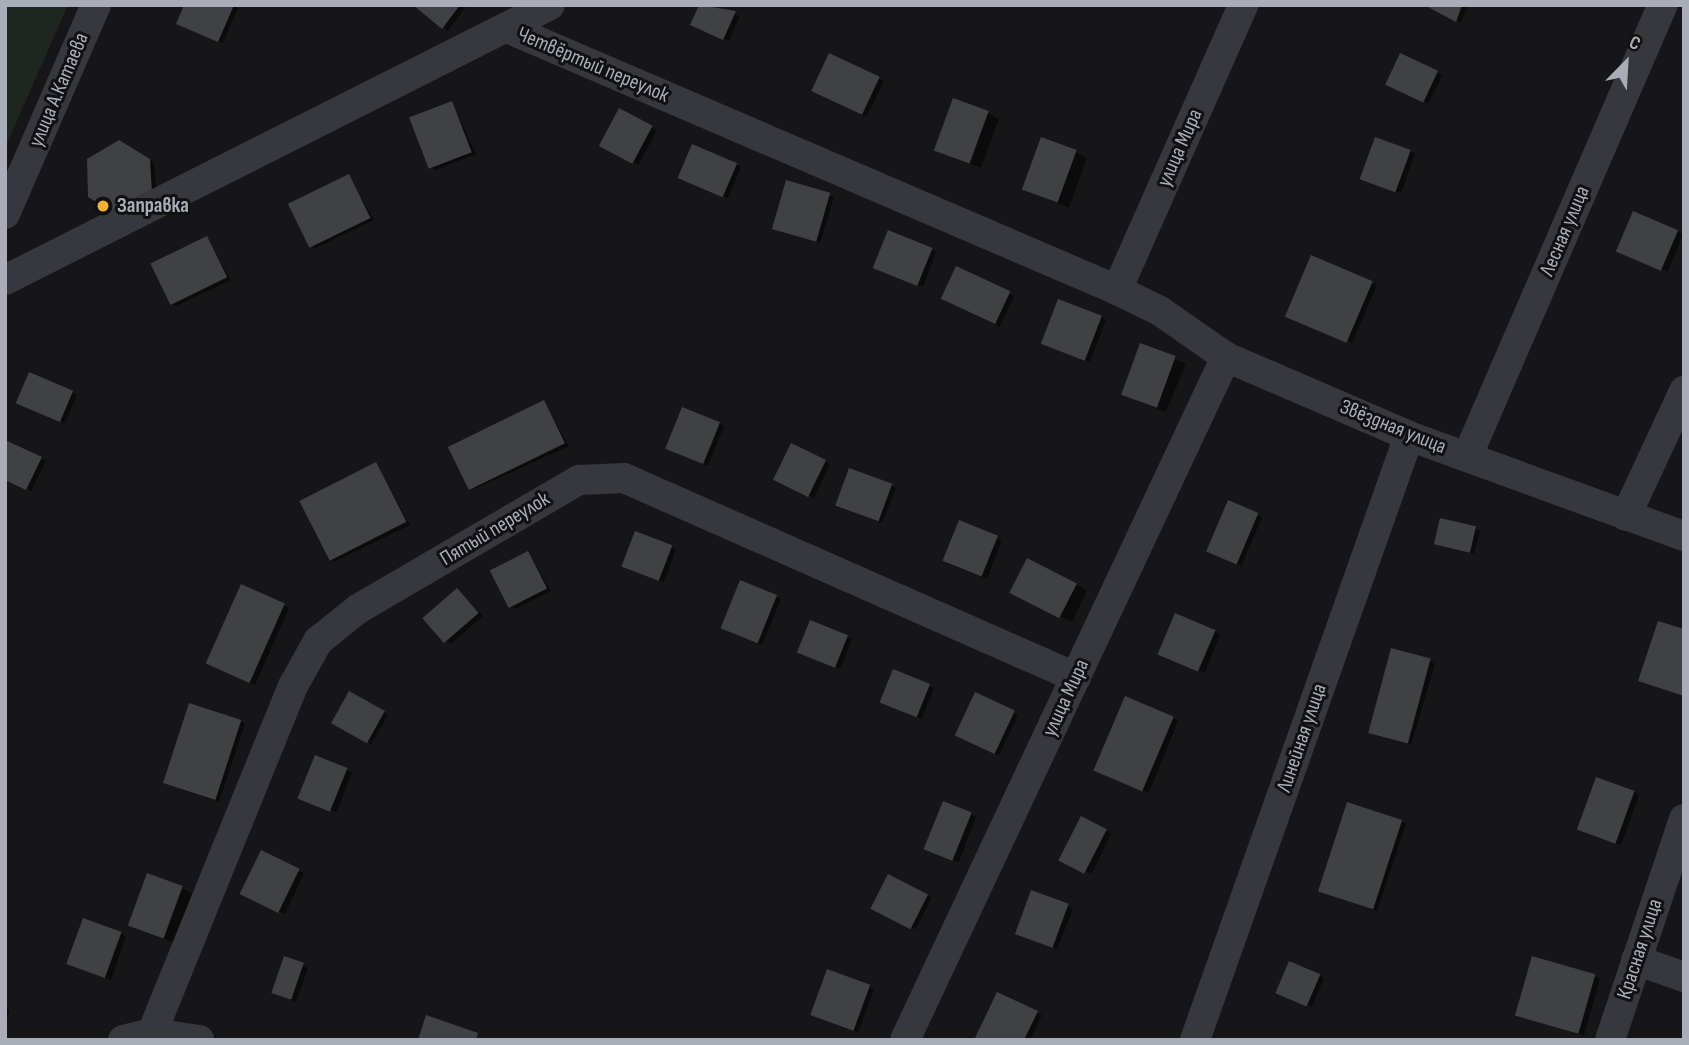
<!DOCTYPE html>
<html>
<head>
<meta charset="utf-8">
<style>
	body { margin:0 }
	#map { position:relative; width:1689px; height:1045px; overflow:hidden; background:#161618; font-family:"Sofia Sans Condensed",sans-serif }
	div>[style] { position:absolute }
	.green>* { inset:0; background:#1e261f }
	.shadow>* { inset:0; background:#0007; transform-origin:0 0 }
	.building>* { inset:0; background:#404145; transform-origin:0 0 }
	.minor>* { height:30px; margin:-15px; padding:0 15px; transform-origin:15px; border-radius:15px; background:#37383d }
	.dots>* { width:19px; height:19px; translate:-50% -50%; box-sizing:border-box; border:4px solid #111113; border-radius:50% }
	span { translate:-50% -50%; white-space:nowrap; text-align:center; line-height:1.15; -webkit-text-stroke:6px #111113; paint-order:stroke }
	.street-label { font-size:21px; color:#a8adb8 }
	.poi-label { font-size:21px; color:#a8adb8; font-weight:700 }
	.left { translate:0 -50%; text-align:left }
	.frame { position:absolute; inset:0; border:7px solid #a8adb8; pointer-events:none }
	.north { position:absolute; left:1591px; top:28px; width:70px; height:70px; -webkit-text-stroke:5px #111113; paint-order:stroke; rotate:24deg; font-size:19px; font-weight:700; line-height:28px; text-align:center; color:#a8adb8 }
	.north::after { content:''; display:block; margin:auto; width:24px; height:32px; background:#a8adb8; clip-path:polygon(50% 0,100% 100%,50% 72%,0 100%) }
</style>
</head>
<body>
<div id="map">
	<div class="green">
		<i style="clip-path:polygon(5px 5px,68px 5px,5px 148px)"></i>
	</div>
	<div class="shadow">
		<i style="clip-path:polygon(233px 5px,238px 8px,223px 43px,183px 26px)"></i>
		<i style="clip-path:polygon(416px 5px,467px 5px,448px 31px)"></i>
		<i style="clip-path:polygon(701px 5px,740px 16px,729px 41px,692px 25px)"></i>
		<i style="clip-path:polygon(1426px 5px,1468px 5px,1461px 23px)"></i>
		<i style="left:830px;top:55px;width:60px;height:40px;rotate:26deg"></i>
		<i style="left:1401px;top:55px;width:46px;height:32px;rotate:26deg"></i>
		<i style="clip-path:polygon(452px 103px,476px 154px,436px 170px,431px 167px)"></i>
		<i style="left:619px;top:110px;width:43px;height:39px;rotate:28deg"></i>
		<i style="clip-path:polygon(988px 113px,999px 119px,981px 168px,936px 150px)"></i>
		<i style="clip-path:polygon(119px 142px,154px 163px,157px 197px)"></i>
		<i style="clip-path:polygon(1410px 151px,1415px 154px,1401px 193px,1367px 181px)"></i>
		<i style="clip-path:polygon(1076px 152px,1087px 158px,1069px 208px,1024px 189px)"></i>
		<i style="clip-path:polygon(736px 164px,741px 167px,728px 198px,685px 180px)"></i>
		<i style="clip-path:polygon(348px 176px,374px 220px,316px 248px,311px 246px)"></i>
		<i style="clip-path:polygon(829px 195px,834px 197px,820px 243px,779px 231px)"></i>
		<i style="left:1634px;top:214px;width:53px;height:41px;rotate:22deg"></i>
		<i style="clip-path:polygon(206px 238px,231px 280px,176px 306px,171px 303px)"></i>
		<i style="clip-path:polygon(931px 249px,936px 252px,923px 287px,880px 271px)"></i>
		<i style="left:957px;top:268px;width:64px;height:34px;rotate:26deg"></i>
		<i style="clip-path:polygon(1372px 282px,1377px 285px,1352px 343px,1293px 319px)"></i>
		<i style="clip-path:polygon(1101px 317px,1106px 320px,1090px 362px,1048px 346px)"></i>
		<i style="left:1142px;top:345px;width:48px;height:53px;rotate:23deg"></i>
		<i style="clip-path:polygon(72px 392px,77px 395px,65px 423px,23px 405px)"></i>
		<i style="clip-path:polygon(544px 402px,569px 446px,472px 490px)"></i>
		<i style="clip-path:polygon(719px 423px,724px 426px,708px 466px,672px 451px)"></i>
		<i style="clip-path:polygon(41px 458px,46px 461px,31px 491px,5px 479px)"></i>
		<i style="clip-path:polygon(825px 461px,830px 464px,814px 498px,781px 482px)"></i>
		<i style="clip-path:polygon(376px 464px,410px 525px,334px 562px,329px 559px)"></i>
		<i style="clip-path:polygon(891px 486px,896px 488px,882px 523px,841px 507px)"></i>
		<i style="left:1229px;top:503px;width:36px;height:53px;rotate:23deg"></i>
		<i style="clip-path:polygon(960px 522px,1002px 540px,987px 579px,949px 564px)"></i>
		<i style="clip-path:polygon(1475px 528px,1480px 531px,1474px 554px,1436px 543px)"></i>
		<i style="clip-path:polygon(671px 546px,676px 549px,664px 582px,629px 569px)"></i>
		<i style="clip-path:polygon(528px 553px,551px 591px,515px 609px,510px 606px)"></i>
		<i style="clip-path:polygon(1076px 584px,1087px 591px,1072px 622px,1023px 598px)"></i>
		<i style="clip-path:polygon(457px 591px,483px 616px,451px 644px,446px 641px)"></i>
		<i style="clip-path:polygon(776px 596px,781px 599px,762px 645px,727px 630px)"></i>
		<i style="clip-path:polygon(284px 605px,289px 608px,255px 685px,213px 666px)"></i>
		<i style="clip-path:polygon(1176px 615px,1220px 634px,1205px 673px,1165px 657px)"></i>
		<i style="clip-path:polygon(847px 636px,852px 639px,840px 669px,804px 655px)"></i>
		<i style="clip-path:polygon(1430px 661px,1435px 664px,1411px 745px,1373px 734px)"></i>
		<i style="clip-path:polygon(929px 685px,934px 688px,922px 719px,887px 705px)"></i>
		<i style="left:350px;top:693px;width:44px;height:34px;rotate:30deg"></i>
		<i style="clip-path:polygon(1014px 713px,1018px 716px,999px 755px,961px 737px)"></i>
		<i style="clip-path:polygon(1173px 718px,1178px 721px,1149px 793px,1101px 773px)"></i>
		<i style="clip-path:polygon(240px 721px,245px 724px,219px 802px,169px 785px)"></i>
		<i style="clip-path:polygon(347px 770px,352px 772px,337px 812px,303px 799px)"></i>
		<i style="clip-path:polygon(1634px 792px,1639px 795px,1621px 845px,1584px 832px)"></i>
		<i style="clip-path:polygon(971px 814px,976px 817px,959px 862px,931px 851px)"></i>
		<i style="clip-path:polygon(1082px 819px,1111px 833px,1092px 874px,1067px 863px)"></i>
		<i style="clip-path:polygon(1401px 821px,1406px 824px,1377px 911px,1324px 893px)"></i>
		<i style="clip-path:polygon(299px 871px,304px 873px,285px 914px,247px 896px)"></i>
		<i style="left:889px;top:876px;width:48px;height:36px;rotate:27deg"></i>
		<i style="clip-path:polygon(182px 888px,193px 894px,175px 943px,130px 925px)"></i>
		<i style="clip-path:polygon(1068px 906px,1073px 909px,1057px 949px,1021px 936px)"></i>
		<i style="clip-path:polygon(121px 933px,126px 936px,111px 980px,73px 966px)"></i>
		<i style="clip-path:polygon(285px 958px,308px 968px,296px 1002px,278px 995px)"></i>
		<i style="clip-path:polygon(1319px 975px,1324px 978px,1312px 1007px,1283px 995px)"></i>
		<i style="clip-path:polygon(1595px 976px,1600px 979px,1584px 1036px,1517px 1015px)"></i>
		<i style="clip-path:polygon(869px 987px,874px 990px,858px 1032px,817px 1017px)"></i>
		<i style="clip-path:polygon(5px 1008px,10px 1010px,5px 1024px)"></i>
		<i style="clip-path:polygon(1037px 1013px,1042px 1015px,1030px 1040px,976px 1040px)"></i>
	</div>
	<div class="building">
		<i style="clip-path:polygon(184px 5px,234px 5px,218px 42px,176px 24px)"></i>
		<i style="clip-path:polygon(413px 5px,460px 5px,442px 29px)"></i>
		<i style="clip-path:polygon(699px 5px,736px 11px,723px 40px,690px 25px)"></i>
		<i style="clip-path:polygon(1424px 5px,1462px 5px,1456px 22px)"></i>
		<i style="left:829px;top:53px;width:56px;height:42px;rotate:25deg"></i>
		<i style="left:1400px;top:53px;width:42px;height:35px;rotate:25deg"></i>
		<i style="left:953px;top:98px;width:38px;height:56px;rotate:20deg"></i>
		<i style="left:452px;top:101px;width:55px;height:46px;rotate:69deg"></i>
		<i style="left:619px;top:108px;width:38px;height:43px;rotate:28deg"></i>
		<i style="left:1041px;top:137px;width:38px;height:56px;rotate:20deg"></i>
		<i style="left:1375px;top:137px;width:38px;height:45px;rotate:20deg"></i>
		<i style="clip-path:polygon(119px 140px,150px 159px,152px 194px,117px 214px,88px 197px,87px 159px)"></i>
		<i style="left:692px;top:144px;width:49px;height:37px;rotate:23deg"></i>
		<i style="left:349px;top:174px;width:49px;height:68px;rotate:64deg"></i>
		<i style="left:786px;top:180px;width:46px;height:51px;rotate:16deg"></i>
		<i style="left:1633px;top:211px;width:49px;height:44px;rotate:23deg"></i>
		<i style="left:888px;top:230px;width:48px;height:41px;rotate:22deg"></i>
		<i style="left:207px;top:236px;width:46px;height:63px;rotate:64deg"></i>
		<i style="left:1311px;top:255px;width:67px;height:67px;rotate:23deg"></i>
		<i style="left:956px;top:266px;width:60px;height:36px;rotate:25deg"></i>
		<i style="left:1058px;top:299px;width:47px;height:48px;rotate:21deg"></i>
		<i style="left:1140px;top:343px;width:38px;height:55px;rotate:20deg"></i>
		<i style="left:29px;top:372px;width:48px;height:34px;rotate:23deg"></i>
		<i style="left:544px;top:400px;width:48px;height:107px;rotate:64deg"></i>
		<i style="left:682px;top:407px;width:41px;height:45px;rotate:22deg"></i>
		<i style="clip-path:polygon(5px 440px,42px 457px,26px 490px,5px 480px)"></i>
		<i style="left:791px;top:443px;width:39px;height:41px;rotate:26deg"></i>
		<i style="left:376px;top:462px;width:67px;height:86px;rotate:63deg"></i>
		<i style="left:849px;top:468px;width:46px;height:40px;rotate:20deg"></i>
		<i style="left:1228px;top:500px;width:33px;height:56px;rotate:23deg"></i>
		<i style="left:1440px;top:518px;width:37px;height:27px;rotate:13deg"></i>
		<i style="left:959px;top:520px;width:42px;height:44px;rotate:22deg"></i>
		<i style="left:635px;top:531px;width:40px;height:38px;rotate:21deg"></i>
		<i style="left:528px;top:551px;width:42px;height:43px;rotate:63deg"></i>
		<i style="left:1027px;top:558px;width:56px;height:39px;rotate:27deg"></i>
		<i style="left:740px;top:580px;width:40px;height:52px;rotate:22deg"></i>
		<i style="left:241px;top:584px;width:48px;height:87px;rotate:24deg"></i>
		<i style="left:457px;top:588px;width:33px;height:46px;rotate:49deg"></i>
		<i style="left:1175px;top:613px;width:44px;height:45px;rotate:23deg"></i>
		<i style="left:810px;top:620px;width:41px;height:35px;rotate:22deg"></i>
		<i style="clip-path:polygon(1658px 621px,1684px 629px,1684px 696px,1638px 681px)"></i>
		<i style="left:1391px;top:648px;width:41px;height:88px;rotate:15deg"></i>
		<i style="left:893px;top:669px;width:40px;height:36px;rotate:22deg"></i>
		<i style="left:349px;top:691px;width:41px;height:37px;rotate:29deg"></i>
		<i style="left:975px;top:692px;width:44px;height:48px;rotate:25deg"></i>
		<i style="left:1125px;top:696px;width:53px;height:81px;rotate:23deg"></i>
		<i style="left:189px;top:703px;width:55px;height:84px;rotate:18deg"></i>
		<i style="left:315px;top:755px;width:35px;height:47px;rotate:22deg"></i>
		<i style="left:1596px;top:777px;width:41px;height:56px;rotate:20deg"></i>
		<i style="left:943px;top:801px;width:31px;height:52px;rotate:22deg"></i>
		<i style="left:1347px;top:802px;width:58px;height:94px;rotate:18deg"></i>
		<i style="left:1081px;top:816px;width:29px;height:50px;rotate:27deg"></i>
		<i style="left:261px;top:850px;width:43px;height:49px;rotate:26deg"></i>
		<i style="left:147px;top:873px;width:38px;height:56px;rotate:20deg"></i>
		<i style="left:888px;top:874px;width:45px;height:39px;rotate:27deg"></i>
		<i style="left:1031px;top:890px;width:40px;height:47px;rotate:20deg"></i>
		<i style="left:83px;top:918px;width:41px;height:49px;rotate:20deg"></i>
		<i style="left:284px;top:956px;width:21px;height:39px;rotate:19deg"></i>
		<i style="left:1532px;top:956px;width:66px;height:62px;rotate:16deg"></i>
		<i style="left:1289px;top:961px;width:34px;height:35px;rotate:23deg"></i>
		<i style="left:827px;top:969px;width:46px;height:49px;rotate:20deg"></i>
		<i style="clip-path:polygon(997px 992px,1038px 1011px,1024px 1040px,974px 1040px)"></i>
		<i style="clip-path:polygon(426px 1015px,478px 1033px,476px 1040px,418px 1040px)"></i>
	</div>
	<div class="minor">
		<i style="left:507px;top:28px;width:664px;rotate:23.24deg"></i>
		<i style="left:1117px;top:290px;width:48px;rotate:26deg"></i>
		<i style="left:1160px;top:311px;width:80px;rotate:34.9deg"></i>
		<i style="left:1226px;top:357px;width:199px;rotate:23.3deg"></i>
		<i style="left:1409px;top:436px;width:293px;rotate:20deg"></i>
		<i style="left:5px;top:214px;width:228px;rotate:-66.5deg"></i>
		<i style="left:5px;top:280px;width:610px;rotate:-26.77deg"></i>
		<i style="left:1117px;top:290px;width:312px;rotate:-66.1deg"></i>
		<i style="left:1467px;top:457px;width:493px;rotate:-66.6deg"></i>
		<i style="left:1626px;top:516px;width:138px;rotate:-65.1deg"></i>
		<i style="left:1636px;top:960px;width:51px;rotate:19.5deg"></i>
		<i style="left:152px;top:1033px;width:375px;rotate:-67.9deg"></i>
		<i style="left:293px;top:686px;width:51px;rotate:-60.9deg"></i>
		<i style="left:318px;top:641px;width:51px;rotate:-38.7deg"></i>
		<i style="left:358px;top:609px;width:256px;rotate:-30.3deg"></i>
		<i style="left:579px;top:480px;width:45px;rotate:-2.5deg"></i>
		<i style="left:624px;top:478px;width:494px;rotate:23.8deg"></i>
		<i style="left:123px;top:1040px;width:30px;rotate:-14deg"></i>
		<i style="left:152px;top:1033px;width:48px;rotate:8.5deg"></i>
		<i style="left:905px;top:1040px;width:755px;rotate:-64.83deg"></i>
		<i style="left:1195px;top:1040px;width:641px;rotate:-70.49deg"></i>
		<i style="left:1610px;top:1040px;width:233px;rotate:-71.5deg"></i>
	</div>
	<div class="dots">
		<i style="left:103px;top:206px;background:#f2b134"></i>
	</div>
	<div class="street-label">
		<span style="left:593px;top:65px;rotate:23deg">Четвёртый переулок</span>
		<span style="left:59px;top:90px;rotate:-67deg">улица А.Катаева</span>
		<span style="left:1180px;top:148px;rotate:-66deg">улица Мира</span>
		<span style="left:1565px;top:231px;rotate:-67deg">Лесная улица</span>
		<span style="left:1393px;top:427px;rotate:22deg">Звёздная улица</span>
		<span style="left:495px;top:529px;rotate:-31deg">Пятый переулок</span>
		<span style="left:1066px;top:698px;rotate:-65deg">улица Мира</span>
		<span style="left:1302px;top:738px;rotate:-71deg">Линейная улица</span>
		<span style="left:1640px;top:949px;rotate:-72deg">Красная улица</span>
	</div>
	<div class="poi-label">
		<span class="left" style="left:117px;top:206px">Заправка</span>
	</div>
	<div class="frame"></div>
	<div class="north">С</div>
</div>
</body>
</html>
